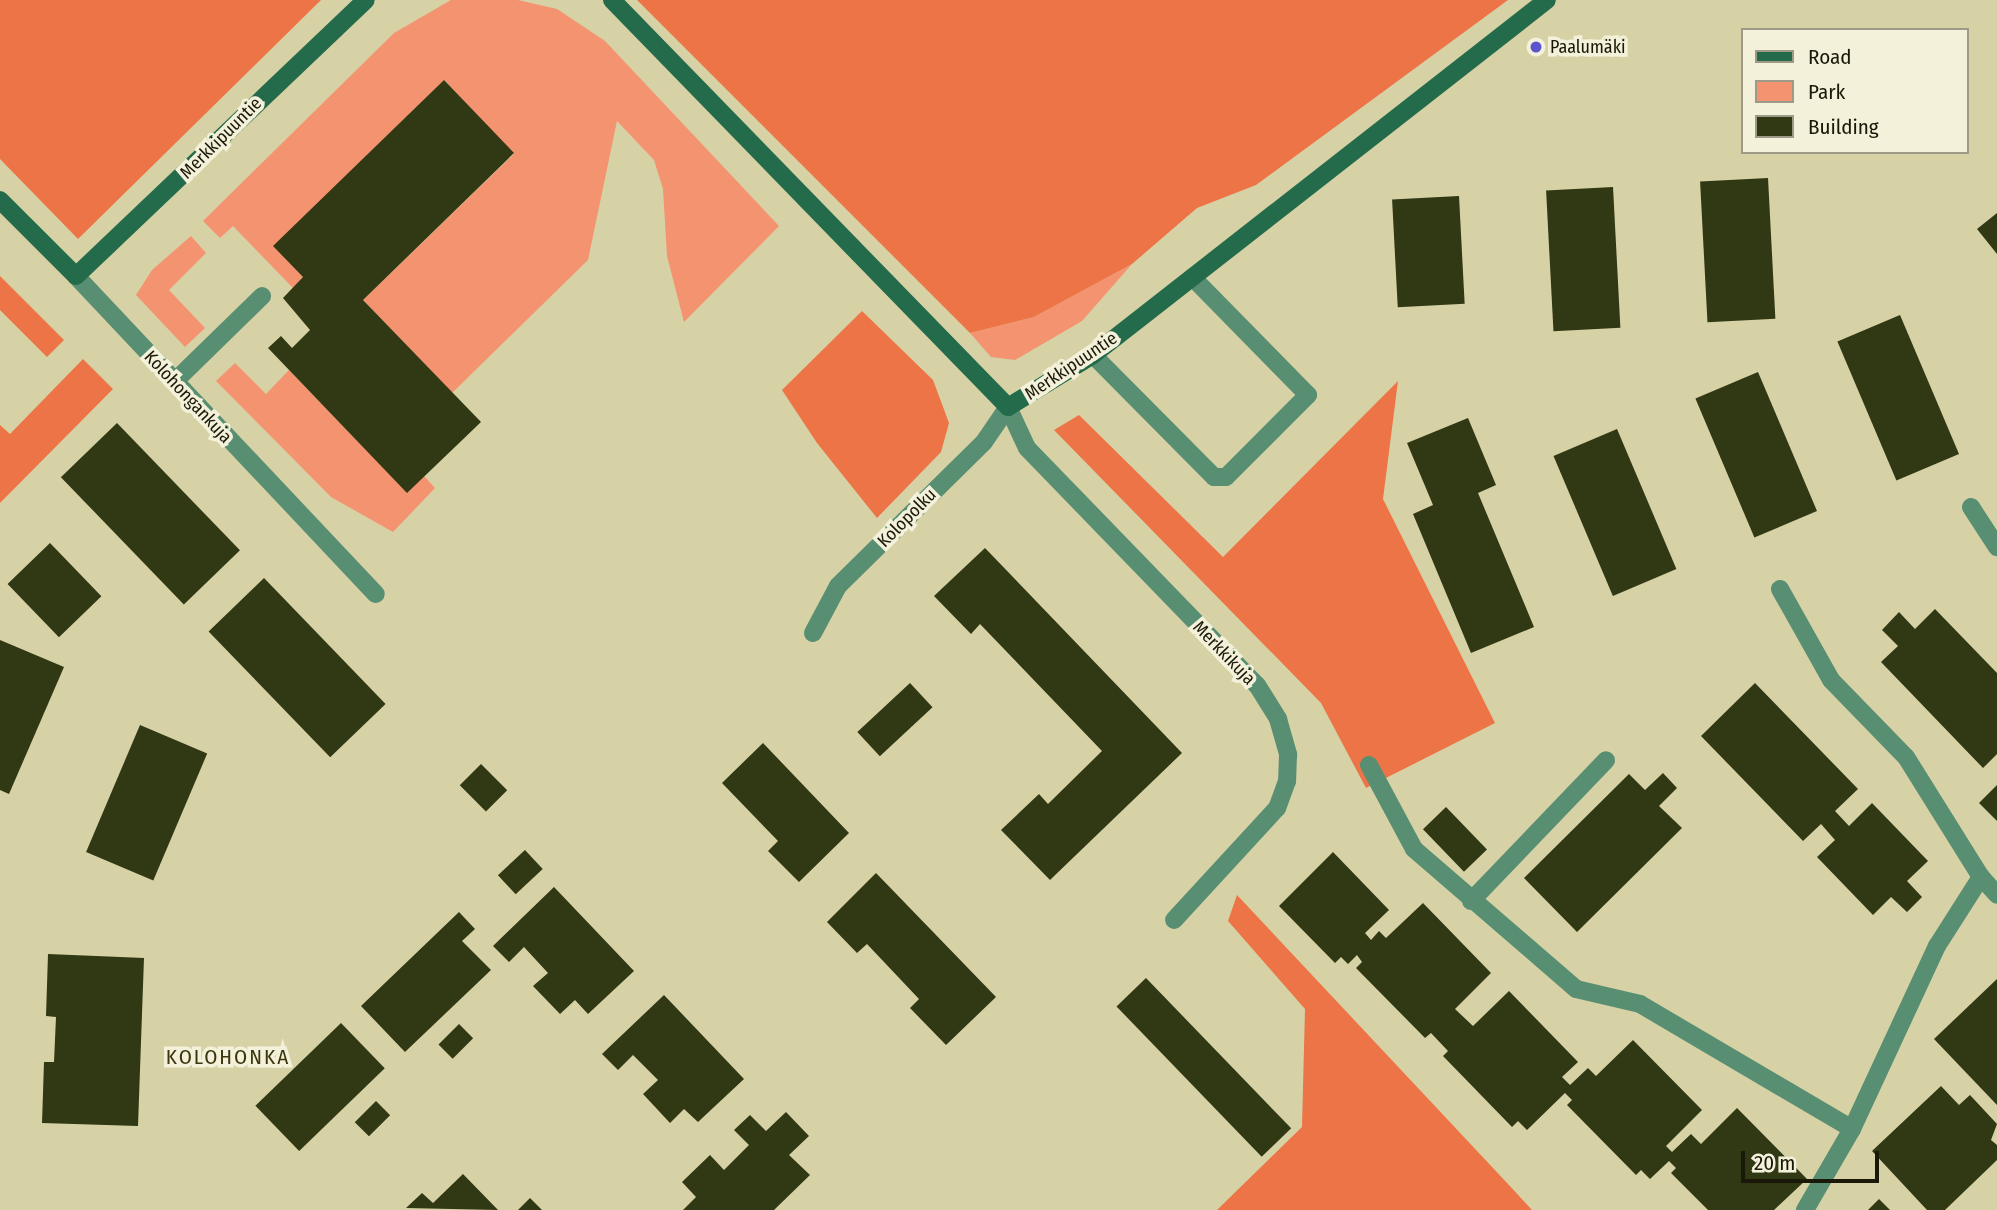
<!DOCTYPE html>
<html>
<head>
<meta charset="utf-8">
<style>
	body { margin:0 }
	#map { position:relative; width:1997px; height:1210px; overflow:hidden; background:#d7d1a6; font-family:"Fira Sans Condensed",sans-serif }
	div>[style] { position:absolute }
	.green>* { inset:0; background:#f4936f }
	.forest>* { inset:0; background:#ec7446 }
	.building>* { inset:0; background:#303814; transform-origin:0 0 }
	.lane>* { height:18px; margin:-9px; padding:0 9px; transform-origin:9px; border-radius:9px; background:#588e72 }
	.street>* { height:18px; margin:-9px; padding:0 9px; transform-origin:9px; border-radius:9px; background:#588e72 }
	.secondary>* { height:18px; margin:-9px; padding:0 9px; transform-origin:9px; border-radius:9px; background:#246b4b }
	.dots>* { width:19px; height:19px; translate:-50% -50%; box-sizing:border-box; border:4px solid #f4f1db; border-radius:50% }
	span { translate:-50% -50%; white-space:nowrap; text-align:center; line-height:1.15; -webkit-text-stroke:7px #f4f1db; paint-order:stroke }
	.poi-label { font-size:18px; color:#1a1808 }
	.left { translate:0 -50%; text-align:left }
	.street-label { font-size:18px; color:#1a1808 }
	.quarter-label { font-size:21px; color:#3c360e; letter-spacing:2px }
	.legend { position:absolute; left:1741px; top:28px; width:228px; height:126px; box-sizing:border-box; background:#f4f1db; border:2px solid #9d9a87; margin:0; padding:9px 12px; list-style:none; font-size:21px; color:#1a1808 }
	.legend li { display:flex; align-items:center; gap:14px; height:35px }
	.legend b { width:35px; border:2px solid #9d9a87 }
	.scale { position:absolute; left:1741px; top:1151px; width:138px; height:32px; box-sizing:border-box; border:4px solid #1a1808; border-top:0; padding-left:9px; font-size:21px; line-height:24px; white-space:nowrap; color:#1a1808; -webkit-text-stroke:5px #f4f1db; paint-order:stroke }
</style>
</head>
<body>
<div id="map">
	<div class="green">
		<i style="clip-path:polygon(451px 0,518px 0,557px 9px,605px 41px,779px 226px,684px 322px,667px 256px,663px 189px,654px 160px,617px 121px,588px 260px,452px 393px,363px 300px,514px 154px,444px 80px,274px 246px,303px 277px,293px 288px,233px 226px,220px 238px,203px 221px,394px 33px)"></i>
		<i style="clip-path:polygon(191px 236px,206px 253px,169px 290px,205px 328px,185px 347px,136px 295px,152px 270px)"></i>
		<i style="clip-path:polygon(1132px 264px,1082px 321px,1015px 360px,991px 357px,970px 333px,1034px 317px)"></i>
		<i style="clip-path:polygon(235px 363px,266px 394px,289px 370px,407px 492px,424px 476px,435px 488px,393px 532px,331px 497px,216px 381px)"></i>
	</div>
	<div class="forest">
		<i style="clip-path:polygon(0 0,321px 0,78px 239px,0 159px)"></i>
		<i style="clip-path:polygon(637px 0,1508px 0,1256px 185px,1197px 208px,1132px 264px,1034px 317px,970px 333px)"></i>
		<i style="clip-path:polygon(0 276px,64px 340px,47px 357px,0 310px)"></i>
		<i style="clip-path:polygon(862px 311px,933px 380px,949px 423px,941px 452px,877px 518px,817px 443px,782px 390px)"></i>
		<i style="clip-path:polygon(83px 359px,113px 389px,0 503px,0 425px,10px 434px)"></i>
		<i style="clip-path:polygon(1398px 381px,1383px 499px,1495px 723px,1366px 788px,1321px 703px,1054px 430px,1079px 415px,1223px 557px)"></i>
		<i style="clip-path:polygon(1237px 895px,1508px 1184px,1532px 1210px,1217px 1210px,1302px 1127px,1305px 1009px,1228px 921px)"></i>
	</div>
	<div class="building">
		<i style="clip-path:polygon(444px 80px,514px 153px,363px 300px,481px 422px,407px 493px,268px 348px,281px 336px,292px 348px,310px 330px,283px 298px,303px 277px,273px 246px)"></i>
		<i style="left:1768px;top:178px;width:141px;height:68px;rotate:87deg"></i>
		<i style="left:1613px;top:187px;width:141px;height:67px;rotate:87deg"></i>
		<i style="left:1459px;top:196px;width:108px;height:67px;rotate:87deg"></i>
		<i style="clip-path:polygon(1997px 213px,1997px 254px,1977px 229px)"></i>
		<i style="left:1900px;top:315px;width:151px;height:68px;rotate:67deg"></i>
		<i style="left:1758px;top:372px;width:151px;height:68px;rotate:67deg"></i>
		<i style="clip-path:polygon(1468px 418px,1496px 485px,1478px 493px,1534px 627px,1471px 653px,1413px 514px,1433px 505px,1407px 443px)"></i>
		<i style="left:117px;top:423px;width:177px;height:78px;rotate:46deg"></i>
		<i style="left:1617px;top:429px;width:152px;height:69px;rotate:67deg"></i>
		<i style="left:50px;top:543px;width:74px;height:59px;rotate:46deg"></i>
		<i style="clip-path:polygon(985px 548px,1182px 753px,1050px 880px,1001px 830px,1039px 794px,1048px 804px,1102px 751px,980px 624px,971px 634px,934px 596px)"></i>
		<i style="left:264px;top:578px;width:175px;height:77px;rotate:46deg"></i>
		<i style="clip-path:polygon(1935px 609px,1997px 673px,1997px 754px,1983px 768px,1881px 662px,1898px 646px,1882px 630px,1899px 612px,1915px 629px)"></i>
		<i style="clip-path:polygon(0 640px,64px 667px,9px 794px,0 790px)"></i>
		<i style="left:910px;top:683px;width:33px;height:72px;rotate:47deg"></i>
		<i style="clip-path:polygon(1755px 683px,1858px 789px,1835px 811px,1849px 826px,1872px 803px,1928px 861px,1907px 881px,1922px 897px,1907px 912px,1891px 897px,1873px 915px,1817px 857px,1835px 840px,1821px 824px,1803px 841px,1701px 736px)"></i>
		<i style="left:140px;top:725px;width:73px;height:138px;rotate:23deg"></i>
		<i style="clip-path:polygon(763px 743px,849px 833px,799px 882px,768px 851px,778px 841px,722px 783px)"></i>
		<i style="left:481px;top:764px;width:37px;height:30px;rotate:45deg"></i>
		<i style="clip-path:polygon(1663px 773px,1677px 788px,1659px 806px,1682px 828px,1577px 932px,1524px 878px,1629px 774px,1645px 790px)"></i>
		<i style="clip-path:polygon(1997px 785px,1997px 821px,1979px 803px)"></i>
		<i style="left:1446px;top:807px;width:59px;height:32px;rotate:46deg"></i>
		<i style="left:525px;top:850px;width:26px;height:37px;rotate:47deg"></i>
		<i style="clip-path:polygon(1333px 852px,1389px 910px,1365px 933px,1371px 940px,1379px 931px,1386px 938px,1423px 903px,1491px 973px,1455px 1009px,1473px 1026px,1509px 991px,1578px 1062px,1562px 1077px,1570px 1085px,1588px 1068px,1596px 1076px,1633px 1040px,1702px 1110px,1666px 1146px,1672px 1152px,1691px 1134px,1701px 1144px,1737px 1108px,1807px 1179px,1774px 1210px,1708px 1210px,1671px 1173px,1676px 1168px,1669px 1161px,1650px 1179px,1641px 1170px,1636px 1175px,1567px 1105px,1572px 1100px,1565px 1093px,1527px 1130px,1518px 1121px,1512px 1127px,1443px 1056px,1448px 1051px,1431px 1033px,1425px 1038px,1356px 968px,1362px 962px,1357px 955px,1348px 964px,1341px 957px,1335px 963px,1279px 906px)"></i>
		<i style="clip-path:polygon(876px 873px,996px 997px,946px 1045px,910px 1008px,919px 999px,867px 944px,857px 953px,827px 922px)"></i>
		<i style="clip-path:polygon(554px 887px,634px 971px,588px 1014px,575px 1000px,560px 1014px,533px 986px,548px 973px,524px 947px,509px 962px,493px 946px)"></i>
		<i style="clip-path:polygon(459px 912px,475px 929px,462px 941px,491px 970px,405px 1052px,361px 1006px)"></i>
		<i style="clip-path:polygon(48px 954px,144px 958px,138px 1126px,42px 1123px,44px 1062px,54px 1062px,56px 1017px,46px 1016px)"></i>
		<i style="left:1146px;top:978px;width:209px;height:41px;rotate:46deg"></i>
		<i style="clip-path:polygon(1997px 979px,1997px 1105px,1934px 1039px)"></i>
		<i style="clip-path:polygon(664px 995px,744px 1079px,698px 1122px,684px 1109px,670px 1123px,643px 1094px,658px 1080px,633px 1055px,618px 1070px,602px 1054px)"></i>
		<i style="left:341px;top:1023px;width:63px;height:119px;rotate:46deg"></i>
		<i style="left:459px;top:1024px;width:20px;height:29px;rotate:45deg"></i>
		<i style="clip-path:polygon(1941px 1086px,1959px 1105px,1970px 1095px,1997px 1124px,1991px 1140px,1997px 1145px,1997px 1160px,1945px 1210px,1927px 1210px,1872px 1151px)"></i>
		<i style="left:376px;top:1101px;width:20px;height:30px;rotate:45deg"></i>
		<i style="clip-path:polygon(786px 1112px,809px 1136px,789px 1155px,810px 1175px,774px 1210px,683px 1210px,696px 1197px,682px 1182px,710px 1155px,724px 1170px,749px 1145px,734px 1130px,750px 1115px,766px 1131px)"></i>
		<i style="clip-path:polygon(463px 1174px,498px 1210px,406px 1208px,422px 1193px,433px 1203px)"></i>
		<i style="clip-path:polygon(530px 1198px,542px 1210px,518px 1210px)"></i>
		<i style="clip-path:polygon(1879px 1199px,1890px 1210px,1868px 1210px)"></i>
	</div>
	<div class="lane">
		<i style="left:1093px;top:355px;width:172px;rotate:45.2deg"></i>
		<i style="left:1214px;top:477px;width:12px"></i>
		<i style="left:1226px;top:477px;width:116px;rotate:-45deg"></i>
		<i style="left:1308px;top:395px;width:165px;rotate:-134.5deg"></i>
		<i style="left:174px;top:382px;width:123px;rotate:-44.3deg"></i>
		<i style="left:1971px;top:507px;width:48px;rotate:57deg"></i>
		<i style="left:1780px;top:589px;width:104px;rotate:60.7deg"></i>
		<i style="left:1831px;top:680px;width:107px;rotate:45.8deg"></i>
		<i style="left:1906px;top:757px;width:142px;rotate:58deg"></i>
		<i style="left:1981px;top:877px;width:24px;rotate:48deg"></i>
		<i style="left:1369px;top:765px;width:95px;rotate:61.8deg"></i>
		<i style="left:1414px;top:849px;width:214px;rotate:40.8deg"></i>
		<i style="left:1576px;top:989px;width:66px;rotate:13.2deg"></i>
		<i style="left:1640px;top:1004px;width:246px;rotate:30.5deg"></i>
		<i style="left:1471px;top:901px;width:195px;rotate:-46.2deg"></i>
		<i style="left:1805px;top:1210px;width:94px;rotate:-59.9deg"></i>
		<i style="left:1852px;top:1129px;width:202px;rotate:-65.1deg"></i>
		<i style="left:1937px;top:946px;width:82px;rotate:-57.5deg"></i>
	</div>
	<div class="street">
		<i style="left:76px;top:276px;width:437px;rotate:46.7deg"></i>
		<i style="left:1008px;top:407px;width:45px;rotate:65.1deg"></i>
		<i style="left:1027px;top:448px;width:330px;rotate:45.9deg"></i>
		<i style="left:1257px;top:685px;width:40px;rotate:58deg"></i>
		<i style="left:1278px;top:719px;width:37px;rotate:74deg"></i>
		<i style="left:1288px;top:755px;width:26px;rotate:92deg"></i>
		<i style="left:1287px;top:781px;width:29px;rotate:110deg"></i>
		<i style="left:1277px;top:808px;width:152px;rotate:132.6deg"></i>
		<i style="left:813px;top:633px;width:53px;rotate:-62deg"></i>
		<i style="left:838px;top:586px;width:205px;rotate:-44.6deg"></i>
		<i style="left:984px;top:442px;width:42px;rotate:-55.6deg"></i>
	</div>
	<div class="secondary">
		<i style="left:612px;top:0;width:568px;rotate:45.78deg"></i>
		<i style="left:1008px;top:407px;width:100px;rotate:-31.5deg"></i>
		<i style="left:1093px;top:355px;width:576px;rotate:-38.02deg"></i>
		<i style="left:0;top:200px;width:107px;rotate:45deg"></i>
		<i style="left:76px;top:276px;width:400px;rotate:-43.6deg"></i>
	</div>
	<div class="dots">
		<i style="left:1536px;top:47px;background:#5b55cd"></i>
	</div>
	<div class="poi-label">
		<span class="left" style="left:1550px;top:47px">Paalumäki</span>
	</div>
	<div class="street-label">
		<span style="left:221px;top:138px;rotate:-45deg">Merkkipuuntie</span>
		<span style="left:1071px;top:366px;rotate:-34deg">Merkkipuuntie</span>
		<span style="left:188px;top:397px;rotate:47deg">Kolohongankuja</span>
		<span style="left:907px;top:518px;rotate:-45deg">Kolopolku</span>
		<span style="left:1224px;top:653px;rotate:46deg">Merkkikuja</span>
	</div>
	<div class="quarter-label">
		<span style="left:228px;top:1057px">KOLOHONKA</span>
	</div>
	<ul class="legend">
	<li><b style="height:9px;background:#246b4b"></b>Road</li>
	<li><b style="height:19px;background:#f4936f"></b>Park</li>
	<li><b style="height:19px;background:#303814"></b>Building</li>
	</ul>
	<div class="scale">20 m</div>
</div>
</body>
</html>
